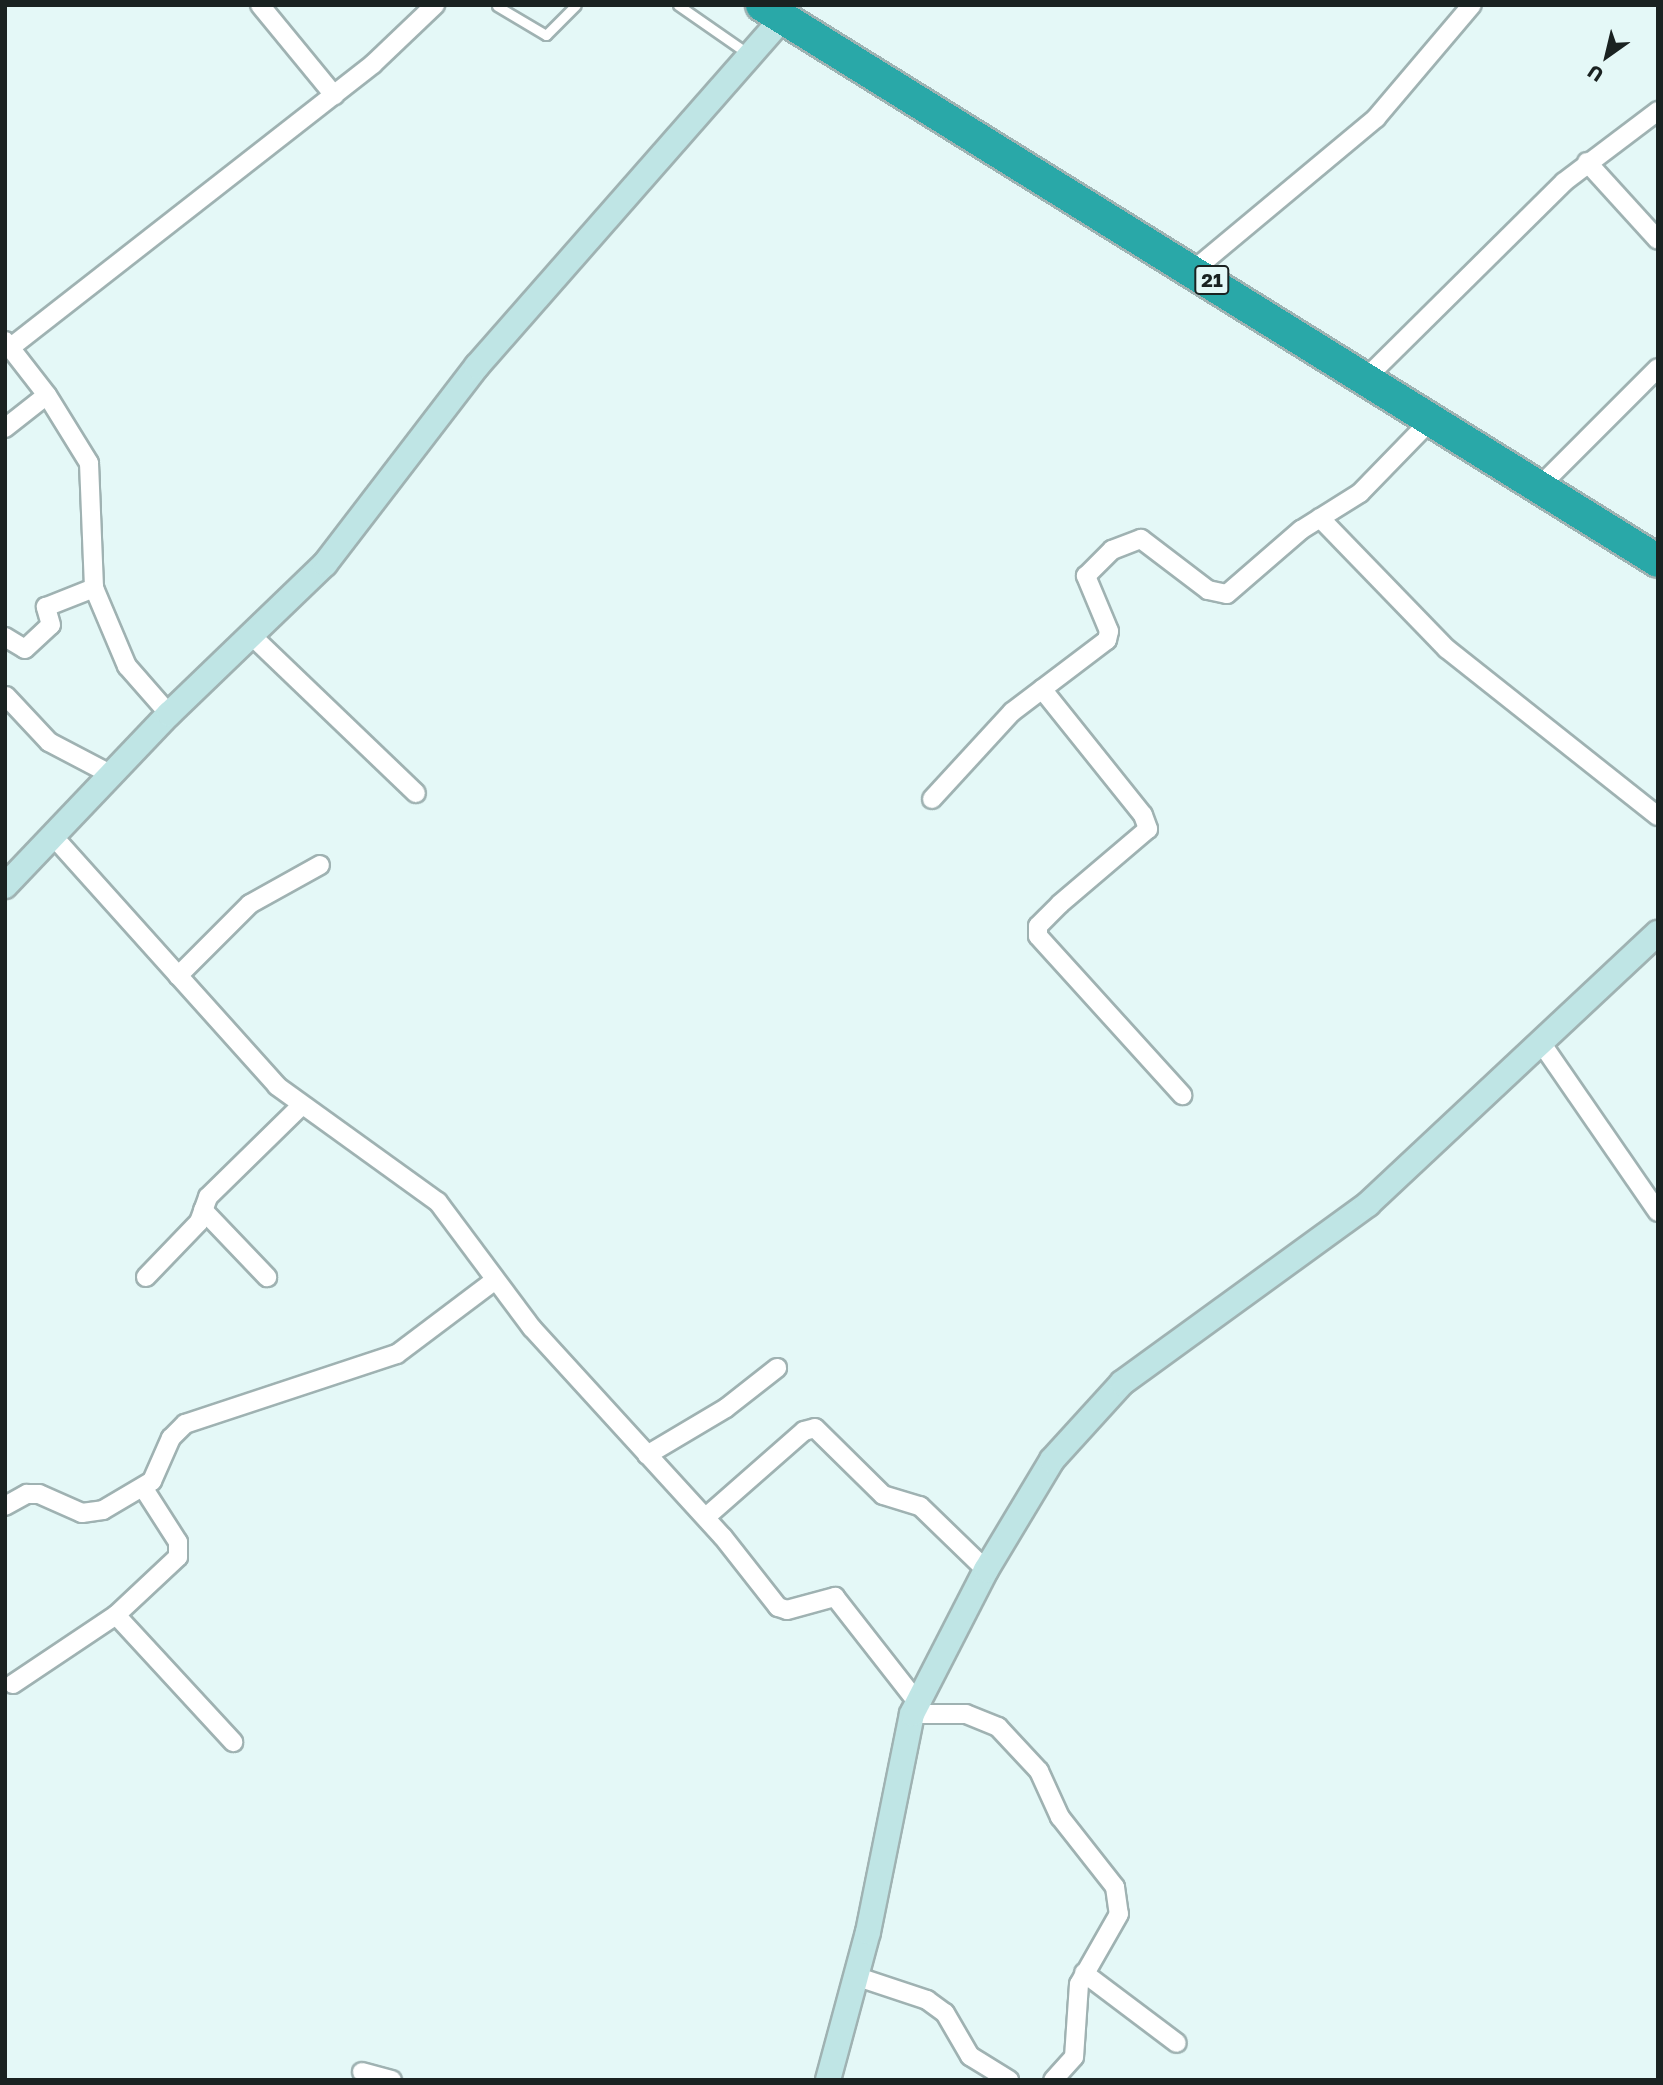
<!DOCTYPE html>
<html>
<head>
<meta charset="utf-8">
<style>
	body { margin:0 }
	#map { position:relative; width:1663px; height:2085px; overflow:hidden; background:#e4f8f7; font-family:"Golos Text",sans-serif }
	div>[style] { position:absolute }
	.roads { filter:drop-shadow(2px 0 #9fb2b2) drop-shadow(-2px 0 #9fb2b2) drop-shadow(0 2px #9fb2b2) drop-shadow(0 -2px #9fb2b2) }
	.lane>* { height:9px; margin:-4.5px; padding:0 4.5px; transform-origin:4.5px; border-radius:4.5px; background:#fff }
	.street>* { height:18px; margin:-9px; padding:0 9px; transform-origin:9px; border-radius:9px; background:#fff }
	.secondary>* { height:24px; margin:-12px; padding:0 12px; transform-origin:12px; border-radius:12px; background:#bfe5e5 }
	.highway>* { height:32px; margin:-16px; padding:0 16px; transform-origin:16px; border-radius:16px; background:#29a8a8 }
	span { translate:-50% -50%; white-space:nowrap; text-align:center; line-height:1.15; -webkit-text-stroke:6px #e4f8f7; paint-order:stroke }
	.shield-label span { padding:2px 5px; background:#e4f8f7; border:2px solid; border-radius:5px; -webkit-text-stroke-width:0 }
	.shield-label { font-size:19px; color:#1a2221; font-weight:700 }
	.frame { position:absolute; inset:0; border:7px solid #1a2221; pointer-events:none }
	.north { position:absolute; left:1572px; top:21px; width:70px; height:70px; -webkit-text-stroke:5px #e4f8f7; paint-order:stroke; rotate:214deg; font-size:19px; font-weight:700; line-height:28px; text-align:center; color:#1a2221 }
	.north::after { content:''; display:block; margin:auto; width:24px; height:32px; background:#1a2221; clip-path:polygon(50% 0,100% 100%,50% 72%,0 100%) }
</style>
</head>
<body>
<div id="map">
	<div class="roads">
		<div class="lane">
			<i style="left:678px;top:5px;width:88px;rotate:34.8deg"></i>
			<i style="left:497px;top:6px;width:57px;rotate:30.6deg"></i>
			<i style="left:546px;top:35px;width:42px;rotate:-45deg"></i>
		</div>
		<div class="street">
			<i style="left:260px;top:5px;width:117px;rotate:50.6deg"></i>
			<i style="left:1587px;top:162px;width:105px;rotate:47.7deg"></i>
			<i style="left:1195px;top:269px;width:236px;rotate:-39.8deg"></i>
			<i style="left:1376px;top:118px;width:148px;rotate:-49.7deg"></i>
			<i style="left:5px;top:341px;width:68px;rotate:52.1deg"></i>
			<i style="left:47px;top:395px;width:80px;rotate:58.3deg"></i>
			<i style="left:89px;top:463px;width:125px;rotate:87.7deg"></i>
			<i style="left:94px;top:588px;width:85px;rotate:67.1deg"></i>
			<i style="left:127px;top:666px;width:64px;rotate:48.8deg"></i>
			<i style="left:11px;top:347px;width:459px;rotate:-38deg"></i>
			<i style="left:373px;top:64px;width:86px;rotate:-43.6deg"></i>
			<i style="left:1364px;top:380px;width:281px;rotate:-44.7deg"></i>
			<i style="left:1564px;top:182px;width:118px;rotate:-37.1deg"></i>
			<i style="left:5px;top:428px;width:53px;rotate:-38.2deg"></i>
			<i style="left:1537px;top:489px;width:171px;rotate:-45deg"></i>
			<i style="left:1320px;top:518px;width:182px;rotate:45.9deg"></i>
			<i style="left:1447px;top:649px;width:269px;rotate:38.4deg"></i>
			<i style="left:252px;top:636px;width:227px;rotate:43.8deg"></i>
			<i style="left:5px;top:637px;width:23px;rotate:31deg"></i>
			<i style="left:25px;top:649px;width:35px;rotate:-43deg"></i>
			<i style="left:51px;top:625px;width:19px;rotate:-106deg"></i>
			<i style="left:46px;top:607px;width:52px;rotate:-21.6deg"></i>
			<i style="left:1042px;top:689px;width:161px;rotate:51.3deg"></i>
			<i style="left:1143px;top:815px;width:15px;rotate:70deg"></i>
			<i style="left:1148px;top:829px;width:116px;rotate:139.6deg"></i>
			<i style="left:1060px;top:904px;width:31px;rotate:135deg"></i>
			<i style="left:1038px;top:926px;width:10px;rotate:90deg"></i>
			<i style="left:1038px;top:936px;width:215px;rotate:47.8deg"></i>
			<i style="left:6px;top:696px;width:63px;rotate:46.9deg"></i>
			<i style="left:49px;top:742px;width:69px;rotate:27.7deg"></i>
			<i style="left:932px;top:799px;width:118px;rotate:-47.4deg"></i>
			<i style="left:1012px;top:712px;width:119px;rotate:-37.2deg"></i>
			<i style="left:1107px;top:640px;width:9px;rotate:-77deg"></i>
			<i style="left:1109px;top:631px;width:60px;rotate:-112.7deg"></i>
			<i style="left:1086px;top:576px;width:37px;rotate:-45deg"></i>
			<i style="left:1112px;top:550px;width:31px;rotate:-21deg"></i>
			<i style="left:1141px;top:539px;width:84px;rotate:37.3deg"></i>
			<i style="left:1208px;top:590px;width:19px;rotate:12deg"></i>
			<i style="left:1227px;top:594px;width:98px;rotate:-40.9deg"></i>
			<i style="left:1301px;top:530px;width:70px;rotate:-32.1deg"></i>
			<i style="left:1360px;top:493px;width:99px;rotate:-45.8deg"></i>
			<i style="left:53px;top:836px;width:336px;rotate:48.1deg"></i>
			<i style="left:277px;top:1086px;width:198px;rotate:35.8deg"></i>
			<i style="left:438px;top:1202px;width:157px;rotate:53.3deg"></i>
			<i style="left:532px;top:1328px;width:283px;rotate:47.6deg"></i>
			<i style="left:723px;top:1537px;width:89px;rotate:51.8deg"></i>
			<i style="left:778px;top:1607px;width:9px;rotate:18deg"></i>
			<i style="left:787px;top:1610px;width:50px;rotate:-15.2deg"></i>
			<i style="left:835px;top:1597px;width:133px;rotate:52deg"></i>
			<i style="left:178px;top:976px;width:102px;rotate:-45deg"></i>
			<i style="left:250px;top:904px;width:80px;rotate:-29.1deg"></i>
			<i style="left:1542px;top:1044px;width:204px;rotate:55.4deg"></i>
			<i style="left:203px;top:1210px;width:93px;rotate:46.3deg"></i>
			<i style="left:146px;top:1277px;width:76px;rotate:-46.1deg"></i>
			<i style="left:199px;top:1222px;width:27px;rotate:-70deg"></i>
			<i style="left:208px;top:1197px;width:130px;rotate:-44.4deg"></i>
			<i style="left:647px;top:1455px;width:92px;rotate:-30.7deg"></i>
			<i style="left:726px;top:1408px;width:65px;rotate:-38.1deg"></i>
			<i style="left:5px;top:1506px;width:25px;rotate:-29deg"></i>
			<i style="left:27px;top:1494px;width:12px"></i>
			<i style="left:39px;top:1494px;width:47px;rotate:23.8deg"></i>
			<i style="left:82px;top:1513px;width:21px;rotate:-8deg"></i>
			<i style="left:103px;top:1510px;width:57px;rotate:-30.6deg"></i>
			<i style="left:152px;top:1481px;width:47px;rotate:-66.2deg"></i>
			<i style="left:171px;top:1438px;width:20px;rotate:-45deg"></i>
			<i style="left:185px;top:1424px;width:223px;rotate:-18.3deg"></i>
			<i style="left:397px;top:1354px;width:121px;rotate:-37deg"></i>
			<i style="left:706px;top:1517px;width:130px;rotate:-41.3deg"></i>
			<i style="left:804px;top:1431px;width:11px;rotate:-15deg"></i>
			<i style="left:815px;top:1428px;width:95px;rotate:44.6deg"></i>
			<i style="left:883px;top:1495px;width:39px;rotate:17deg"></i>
			<i style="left:920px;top:1506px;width:92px;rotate:44.1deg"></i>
			<i style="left:116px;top:1615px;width:173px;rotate:47.3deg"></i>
			<i style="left:13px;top:1684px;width:124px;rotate:-33.8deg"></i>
			<i style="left:116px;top:1615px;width:85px;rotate:-43.1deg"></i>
			<i style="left:178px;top:1557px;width:15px;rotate:-90deg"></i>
			<i style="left:178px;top:1542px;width:63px;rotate:-122.7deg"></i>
			<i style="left:912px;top:1714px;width:54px"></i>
			<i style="left:966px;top:1714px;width:35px;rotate:22deg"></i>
			<i style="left:998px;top:1727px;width:60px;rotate:47deg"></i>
			<i style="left:1039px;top:1771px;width:51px;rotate:65.5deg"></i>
			<i style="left:1060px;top:1817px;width:89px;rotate:51.8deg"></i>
			<i style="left:1115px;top:1887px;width:27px;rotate:82deg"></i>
			<i style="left:1119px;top:1914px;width:81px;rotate:119.7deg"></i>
			<i style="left:1079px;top:1984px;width:73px;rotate:93.9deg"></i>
			<i style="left:1074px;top:2057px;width:31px;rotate:132deg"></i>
			<i style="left:1084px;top:1973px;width:116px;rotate:37deg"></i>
			<i style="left:858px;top:1977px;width:73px;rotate:18.4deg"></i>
			<i style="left:927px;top:2000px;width:22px;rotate:36deg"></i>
			<i style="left:945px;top:2013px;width:50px;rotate:59.8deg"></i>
			<i style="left:970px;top:2056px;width:46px;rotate:31.6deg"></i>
			<i style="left:362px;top:2072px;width:31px;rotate:15deg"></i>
		</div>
		<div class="secondary">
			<i style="left:5px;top:886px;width:238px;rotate:-46.4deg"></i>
			<i style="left:169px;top:714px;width:216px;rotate:-43.9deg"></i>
			<i style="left:325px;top:564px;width:250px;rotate:-52.5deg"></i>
			<i style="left:477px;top:366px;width:463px;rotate:-48.7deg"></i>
			<i style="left:828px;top:2080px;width:153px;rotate:-74.9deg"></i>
			<i style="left:868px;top:1932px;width:222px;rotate:-78.6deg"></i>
			<i style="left:912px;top:1714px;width:162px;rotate:-62.8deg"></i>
			<i style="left:986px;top:1570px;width:128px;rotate:-59deg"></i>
			<i style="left:1052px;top:1460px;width:104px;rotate:-47.7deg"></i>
			<i style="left:1122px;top:1383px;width:304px;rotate:-36deg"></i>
			<i style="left:1368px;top:1204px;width:397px;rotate:-43.1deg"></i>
		</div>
		<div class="highway">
			<i style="left:762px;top:5px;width:1054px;rotate:31.82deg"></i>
		</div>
	</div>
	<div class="shield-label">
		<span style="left:1212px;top:280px">21</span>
	</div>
	<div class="frame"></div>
	<div class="north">U</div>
</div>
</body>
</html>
